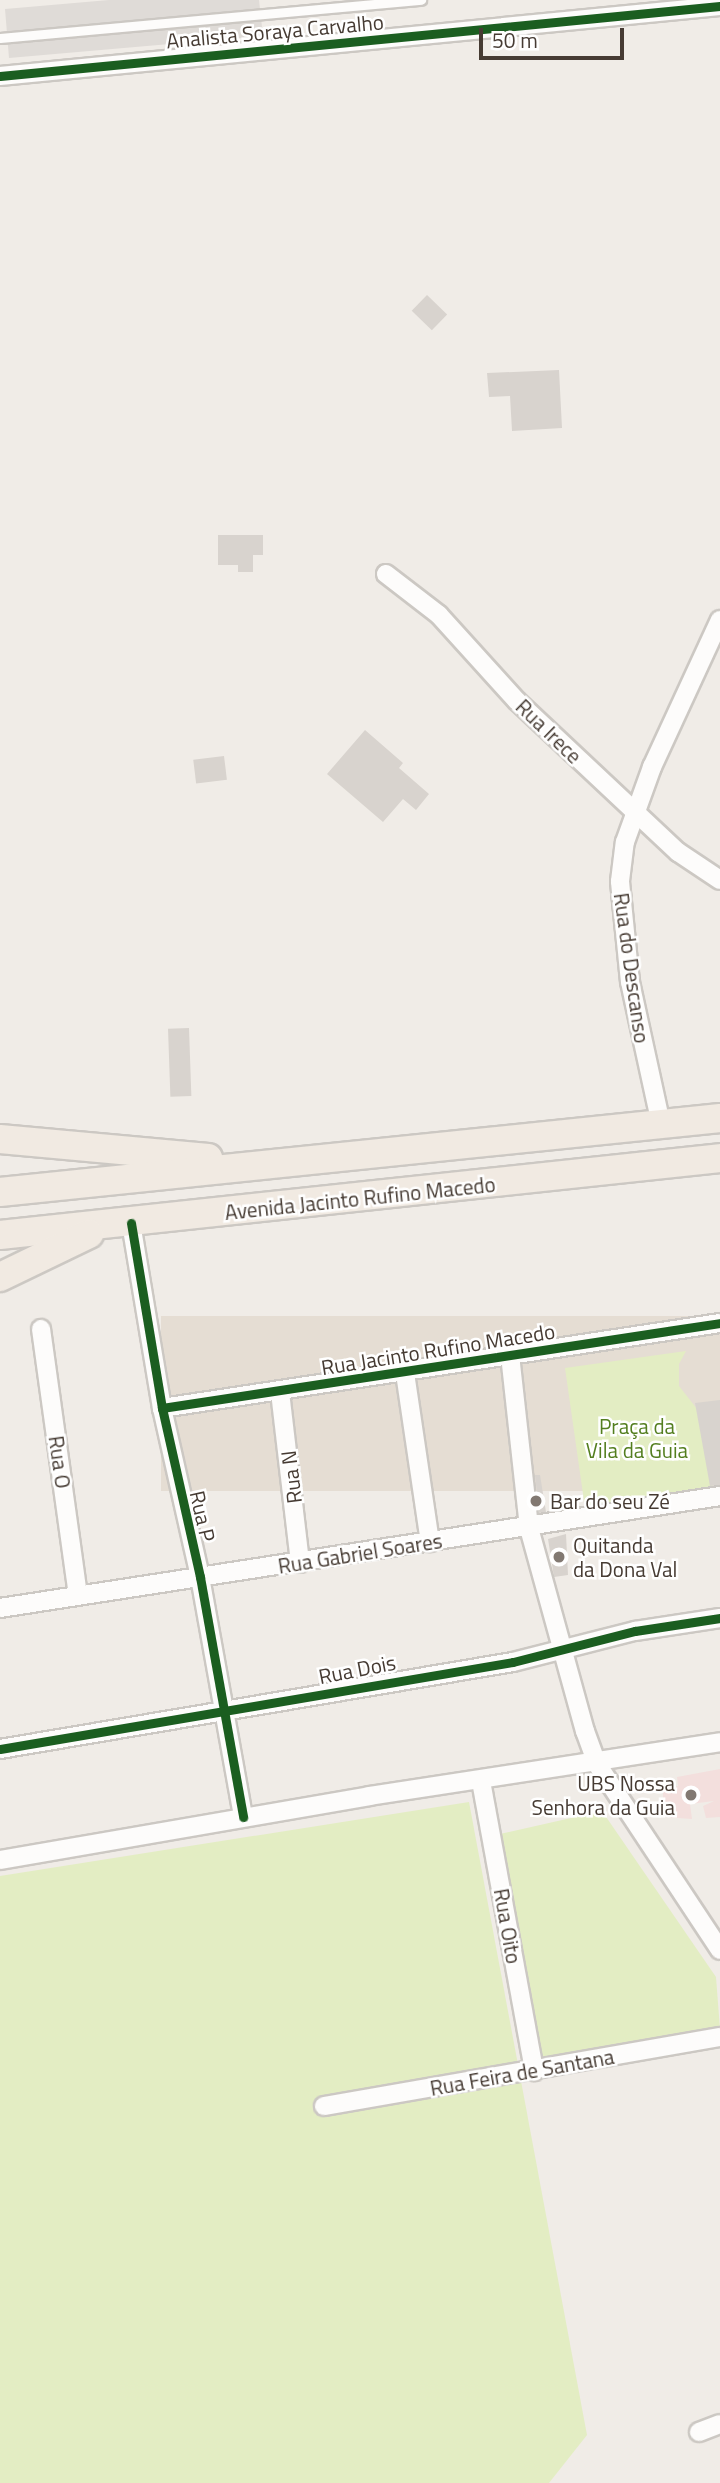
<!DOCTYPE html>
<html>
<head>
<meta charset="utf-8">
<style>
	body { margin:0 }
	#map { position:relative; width:720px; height:2483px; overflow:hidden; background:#f0ece7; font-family:"Titillium Web",sans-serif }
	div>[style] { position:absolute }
	.residential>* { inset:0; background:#e5ddd3; transform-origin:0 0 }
	.medical>* { inset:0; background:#f3dfdd }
	.green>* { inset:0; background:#e3edc3 }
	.parking>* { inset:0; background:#dfdbd7 }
	.building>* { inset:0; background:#d8d3ce; transform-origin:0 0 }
	.roads { filter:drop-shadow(2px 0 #ccc8c3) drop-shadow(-2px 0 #ccc8c3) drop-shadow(0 2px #ccc8c3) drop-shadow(0 -2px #ccc8c3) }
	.service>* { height:9px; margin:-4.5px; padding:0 4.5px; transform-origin:4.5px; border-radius:4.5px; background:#fdfcfb }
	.minor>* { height:18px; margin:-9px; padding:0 9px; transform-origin:9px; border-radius:9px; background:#fdfcfb }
	.primary>* { height:28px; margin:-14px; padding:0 14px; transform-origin:14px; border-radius:14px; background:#f1eae2 }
	.cycleway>* { height:9px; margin:-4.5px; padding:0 4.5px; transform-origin:4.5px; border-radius:4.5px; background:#1b5e20 }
	.dots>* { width:19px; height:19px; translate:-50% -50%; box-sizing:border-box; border:4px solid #fff; border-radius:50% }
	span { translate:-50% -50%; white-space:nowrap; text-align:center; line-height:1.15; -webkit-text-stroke:5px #fff; paint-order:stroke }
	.street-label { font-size:21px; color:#463b33 }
	.park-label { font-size:21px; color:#537e1f }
	.poi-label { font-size:21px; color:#463b33 }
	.left { translate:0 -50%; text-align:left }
	.right { translate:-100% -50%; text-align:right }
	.scale { position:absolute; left:479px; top:28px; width:145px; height:32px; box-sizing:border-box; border:4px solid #463b33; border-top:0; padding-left:9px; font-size:21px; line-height:24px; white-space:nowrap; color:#463b33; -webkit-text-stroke:5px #fff; paint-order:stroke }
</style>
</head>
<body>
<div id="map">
	<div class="residential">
		<i style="left:720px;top:1316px;width:175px;height:559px;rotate:90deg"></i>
	</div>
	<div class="medical">
		<i style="clip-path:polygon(720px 1769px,720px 1817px,706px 1818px,703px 1806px,714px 1801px,690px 1804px,692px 1819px,663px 1817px,663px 1790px,678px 1786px,677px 1777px)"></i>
	</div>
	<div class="green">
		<i style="clip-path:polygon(686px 1351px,679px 1364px,679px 1386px,701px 1414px,713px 1490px,585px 1508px,565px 1368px)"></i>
		<i style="clip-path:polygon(469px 1802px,587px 2435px,549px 2483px,0 2483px,0 1876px)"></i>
		<i style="clip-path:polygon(602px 1811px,716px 1977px,720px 2029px,541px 2057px,500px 1834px)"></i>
	</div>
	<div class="parking">
		<i style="clip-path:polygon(109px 0,259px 0,263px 36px,9px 58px,5px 9px)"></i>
	</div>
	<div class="building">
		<i style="left:427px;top:295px;width:28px;height:22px;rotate:44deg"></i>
		<i style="clip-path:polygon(559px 370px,562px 428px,512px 431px,510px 396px,489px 397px,487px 373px)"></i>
		<i style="clip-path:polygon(218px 535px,263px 535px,263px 555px,253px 555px,253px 572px,238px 572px,238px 565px,218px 565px)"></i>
		<i style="clip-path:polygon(365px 730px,403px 763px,399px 768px,429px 794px,416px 810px,403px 799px,383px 822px,327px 774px)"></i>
		<i style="left:224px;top:756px;width:24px;height:31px;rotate:83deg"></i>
		<i style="left:189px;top:1028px;width:68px;height:21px;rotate:88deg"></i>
		<i style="clip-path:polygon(720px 1400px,720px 1485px,710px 1486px,695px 1403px)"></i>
		<i style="clip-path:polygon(535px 1475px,540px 1475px,546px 1512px,539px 1513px)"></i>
		<i style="clip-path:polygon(566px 1534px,568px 1575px,554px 1577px,548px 1539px)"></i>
	</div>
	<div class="roads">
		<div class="service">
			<i style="left:0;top:38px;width:423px;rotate:-5.2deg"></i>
		</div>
		<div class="minor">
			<i style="left:0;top:76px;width:723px;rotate:-5.55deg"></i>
			<i style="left:386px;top:574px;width:67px;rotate:37.7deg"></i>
			<i style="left:439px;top:615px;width:116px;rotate:47.8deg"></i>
			<i style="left:517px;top:701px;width:221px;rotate:43.2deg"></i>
			<i style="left:678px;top:852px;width:50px;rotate:33.7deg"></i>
			<i style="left:661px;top:1124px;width:145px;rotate:-102.3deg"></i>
			<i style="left:630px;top:982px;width:101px;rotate:-95.7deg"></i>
			<i style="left:620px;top:881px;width:39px;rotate:-83deg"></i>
			<i style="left:625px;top:842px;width:80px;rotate:-70.2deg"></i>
			<i style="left:652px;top:767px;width:162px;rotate:-65.2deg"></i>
			<i style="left:131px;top:1223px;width:188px;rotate:80.5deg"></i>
			<i style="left:162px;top:1408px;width:173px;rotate:77.3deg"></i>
			<i style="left:200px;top:1577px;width:244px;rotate:79.8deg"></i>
			<i style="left:41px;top:1329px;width:269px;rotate:82.1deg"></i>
			<i style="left:510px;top:1355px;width:174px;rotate:83.7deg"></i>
			<i style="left:529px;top:1528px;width:211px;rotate:74.6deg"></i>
			<i style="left:585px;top:1731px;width:35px;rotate:70deg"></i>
			<i style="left:597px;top:1764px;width:223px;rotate:56.5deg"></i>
			<i style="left:405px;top:1373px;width:171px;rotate:81.6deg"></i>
			<i style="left:280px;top:1392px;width:172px;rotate:83.3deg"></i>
			<i style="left:162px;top:1408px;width:564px;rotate:-8.66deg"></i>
			<i style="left:0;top:1608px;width:729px;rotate:-8.84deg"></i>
			<i style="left:0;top:1749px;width:520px;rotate:-9.63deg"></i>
			<i style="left:513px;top:1662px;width:126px;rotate:-14.3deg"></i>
			<i style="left:635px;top:1631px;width:86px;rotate:-8.7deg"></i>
			<i style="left:481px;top:1781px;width:295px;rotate:79.6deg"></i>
			<i style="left:0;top:1860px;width:375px;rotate:-9.8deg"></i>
			<i style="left:369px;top:1796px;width:355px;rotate:-8.7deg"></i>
			<i style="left:324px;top:2106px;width:402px;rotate:-9.9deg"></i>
			<i style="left:699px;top:2432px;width:22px;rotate:-21deg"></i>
		</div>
		<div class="primary">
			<i style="left:0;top:1139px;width:209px;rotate:5.2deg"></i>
			<i style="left:0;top:1192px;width:724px;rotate:-5.87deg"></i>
			<i style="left:0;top:1235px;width:724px;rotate:-6.1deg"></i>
			<i style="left:0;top:1277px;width:99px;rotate:-25.8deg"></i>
		</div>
	</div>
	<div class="cycleway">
		<i style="left:0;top:76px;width:723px;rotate:-5.55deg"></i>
		<i style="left:131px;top:1223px;width:188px;rotate:80.5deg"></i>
		<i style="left:162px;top:1408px;width:173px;rotate:77.3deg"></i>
		<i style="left:200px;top:1577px;width:244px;rotate:79.8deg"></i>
		<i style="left:162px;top:1408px;width:564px;rotate:-8.66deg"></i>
		<i style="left:0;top:1749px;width:520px;rotate:-9.63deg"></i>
		<i style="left:513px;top:1662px;width:126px;rotate:-14.3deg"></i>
		<i style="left:635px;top:1631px;width:86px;rotate:-8.7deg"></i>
	</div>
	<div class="dots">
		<i style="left:536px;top:1501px;background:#827972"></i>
		<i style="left:559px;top:1557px;background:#827972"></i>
		<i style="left:691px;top:1795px;background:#827972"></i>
	</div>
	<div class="street-label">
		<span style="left:275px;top:31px;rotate:-5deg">Analista Soraya Carvalho</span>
		<span style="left:549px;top:731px;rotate:44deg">Rua Irece</span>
		<span style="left:632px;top:968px;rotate:82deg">Rua do Descanso</span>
		<span style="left:360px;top:1198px;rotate:-6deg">Avenida Jacinto Rufino Macedo</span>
		<span style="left:438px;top:1349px;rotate:-9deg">Rua Jacinto Rufino Macedo</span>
		<span style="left:60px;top:1462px;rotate:82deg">Rua O</span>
		<span style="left:291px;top:1477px;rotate:-97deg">Rua N</span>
		<span style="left:203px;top:1516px;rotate:77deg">Rua P</span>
		<span style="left:360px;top:1553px;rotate:-9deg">Rua Gabriel Soares</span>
		<span style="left:357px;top:1669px;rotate:-11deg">Rua Dois</span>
		<span style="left:508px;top:1926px;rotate:80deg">Rua Oito</span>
		<span style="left:522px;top:2072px;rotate:-10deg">Rua Feira de Santana</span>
	</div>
	<div class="park-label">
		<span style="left:637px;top:1438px">Praça da<br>Vila da Guia</span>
	</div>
	<div class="poi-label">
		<span class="left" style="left:550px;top:1501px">Bar do seu Zé</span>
		<span class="left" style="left:573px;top:1557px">Quitanda<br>da Dona Val</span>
		<span class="right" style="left:675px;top:1795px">UBS Nossa<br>Senhora da Guia</span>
	</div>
	<div class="scale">50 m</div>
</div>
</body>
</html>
